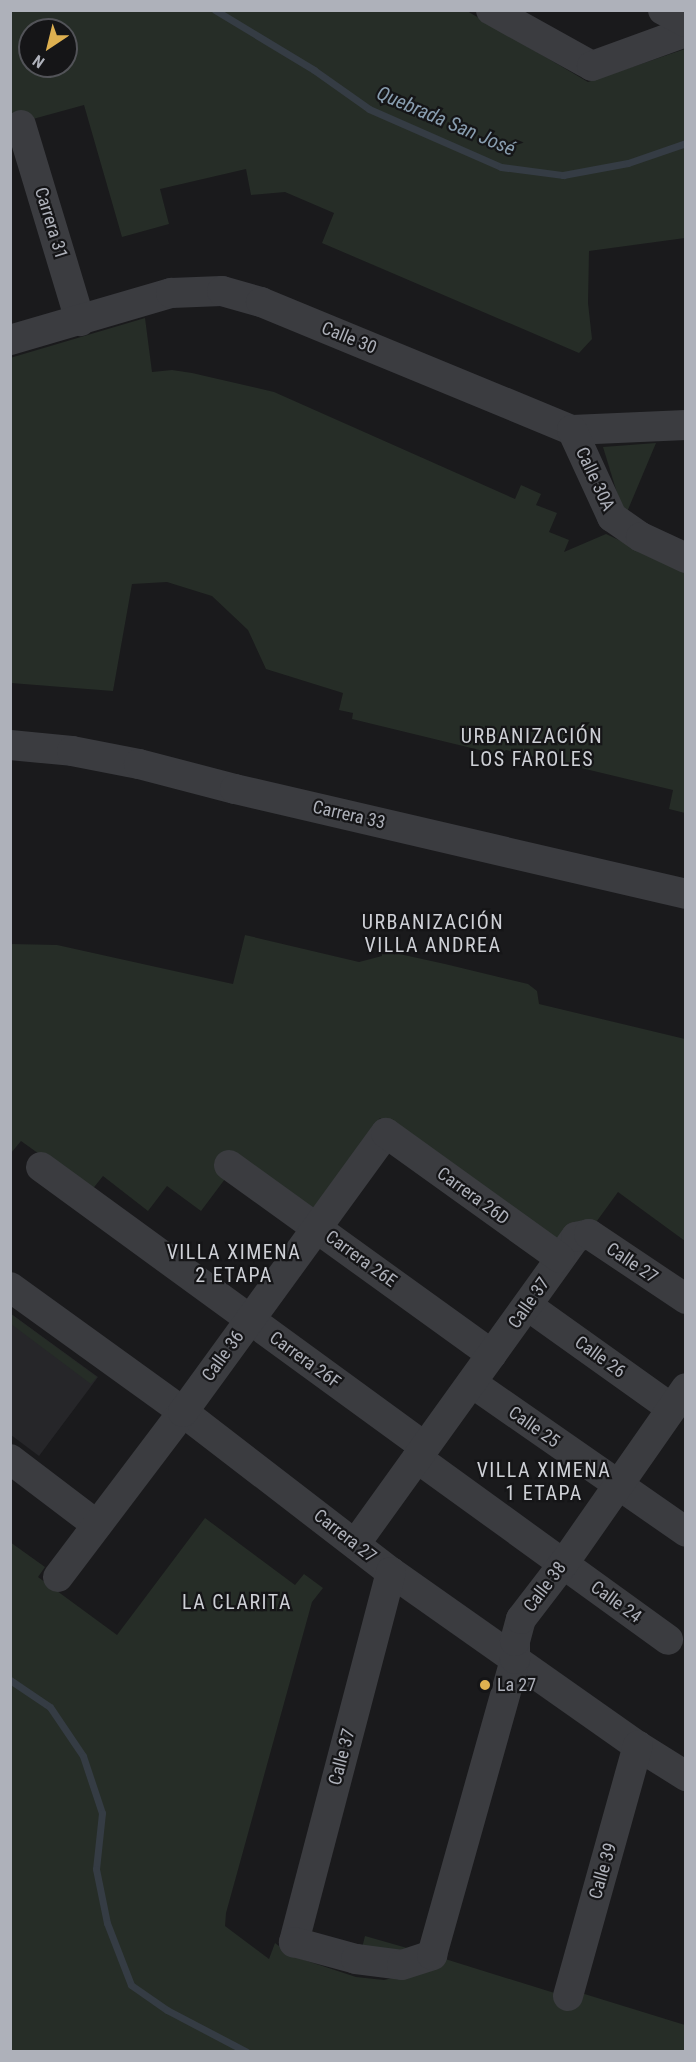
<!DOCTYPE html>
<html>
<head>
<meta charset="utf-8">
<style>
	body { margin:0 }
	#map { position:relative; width:696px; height:2062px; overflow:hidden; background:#1a1a1c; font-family:"Roboto Condensed",sans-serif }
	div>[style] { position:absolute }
	.built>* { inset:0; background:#262629 }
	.green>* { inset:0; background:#262d27 }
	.stream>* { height:7px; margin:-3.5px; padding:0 3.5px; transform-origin:3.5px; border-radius:3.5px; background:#353c44 }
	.minor>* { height:30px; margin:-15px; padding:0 15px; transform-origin:15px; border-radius:15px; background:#3b3c40 }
	.dots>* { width:16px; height:16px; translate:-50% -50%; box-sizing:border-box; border:3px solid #151517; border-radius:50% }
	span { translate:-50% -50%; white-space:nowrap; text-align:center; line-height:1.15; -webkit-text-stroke:4.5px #151517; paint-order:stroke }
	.street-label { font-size:18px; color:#aeb1ba }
	.poi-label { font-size:18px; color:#aeb1ba }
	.left { translate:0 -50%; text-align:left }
	.water-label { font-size:20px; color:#899eb0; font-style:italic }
	.neighbourhood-label { font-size:20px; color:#ced0d6; letter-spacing:1.5px }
	.frame { position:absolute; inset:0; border:12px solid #aeb1ba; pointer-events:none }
	.north { position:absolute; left:18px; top:18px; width:60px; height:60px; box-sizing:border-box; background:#151517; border:2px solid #525358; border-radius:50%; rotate:215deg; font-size:16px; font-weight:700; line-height:24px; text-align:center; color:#aeb1ba }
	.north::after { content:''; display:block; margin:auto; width:21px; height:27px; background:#deb050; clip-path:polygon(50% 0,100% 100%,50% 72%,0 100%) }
</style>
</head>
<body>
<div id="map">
	<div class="built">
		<i style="clip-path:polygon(10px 1313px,98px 1377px,39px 1456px,11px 1435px)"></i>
	</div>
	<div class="green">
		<i style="clip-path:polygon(evenodd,11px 11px,467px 11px,588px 82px,685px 49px,685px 238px,589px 251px,588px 303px,592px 339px,579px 353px,322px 243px,334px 213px,285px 192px,251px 195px,246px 169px,160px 189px,169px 224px,122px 237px,84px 105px,11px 125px,11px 11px,30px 30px,66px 30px,66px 66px,30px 66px,30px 30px)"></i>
		<i style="clip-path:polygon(145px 318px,152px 372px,172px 370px,192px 373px,274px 392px,515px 499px,521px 485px,541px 494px,536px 505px,557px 513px,549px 532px,569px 540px,564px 552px,606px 534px,685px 571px,685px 813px,669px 809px,673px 790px,506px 750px,500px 755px,352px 719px,353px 713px,339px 710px,343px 693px,266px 669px,248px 630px,212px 596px,167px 582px,132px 584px,113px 691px,11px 683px,10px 358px)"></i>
		<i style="clip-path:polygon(656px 443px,627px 512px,621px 506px,603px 447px)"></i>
		<i style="clip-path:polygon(245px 935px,359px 962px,382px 956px,381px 950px,445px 964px,528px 984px,537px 991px,539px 1004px,685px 1039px,685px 1241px,618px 1192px,594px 1225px,583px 1220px,564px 1230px,554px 1244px,380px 1118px,312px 1215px,228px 1175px,201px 1211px,167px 1186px,148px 1211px,103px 1176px,91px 1191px,21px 1141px,11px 1153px,11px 944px,57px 945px,233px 984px)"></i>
		<i style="clip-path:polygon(11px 1314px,97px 1377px,91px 1384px,11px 1324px)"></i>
		<i style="clip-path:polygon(205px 1518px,295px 1585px,304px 1574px,323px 1588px,312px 1602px,226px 1913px,225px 1926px,269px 1959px,275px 1943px,292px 1956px,356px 1977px,384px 1980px,410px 1974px,442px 1958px,561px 1995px,578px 1992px,685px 2025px,685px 2051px,11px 2051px,10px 1542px,45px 1567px,38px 1577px,117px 1635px)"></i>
		<i style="clip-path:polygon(365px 1936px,414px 1950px,361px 1952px)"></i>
	</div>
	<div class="stream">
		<i style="left:215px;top:10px;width:116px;rotate:31.2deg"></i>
		<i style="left:314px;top:70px;width:67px;rotate:35.3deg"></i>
		<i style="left:369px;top:109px;width:144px;rotate:23.7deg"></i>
		<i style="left:501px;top:167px;width:63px;rotate:7.4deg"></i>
		<i style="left:563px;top:175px;width:66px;rotate:-10.5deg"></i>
		<i style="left:628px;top:163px;width:61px;rotate:-19deg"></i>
		<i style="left:10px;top:1680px;width:48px;rotate:34deg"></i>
		<i style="left:50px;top:1707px;width:59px;rotate:56deg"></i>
		<i style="left:83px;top:1756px;width:60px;rotate:71.6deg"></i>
		<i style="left:102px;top:1813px;width:56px;rotate:96.1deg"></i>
		<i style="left:96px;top:1869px;width:55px;rotate:78.5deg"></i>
		<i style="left:107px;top:1923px;width:66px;rotate:68.8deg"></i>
		<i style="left:131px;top:1985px;width:44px;rotate:34.8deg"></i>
		<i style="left:167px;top:2010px;width:90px;rotate:27.7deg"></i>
	</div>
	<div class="minor">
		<i style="left:491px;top:10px;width:115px;rotate:29deg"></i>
		<i style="left:592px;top:66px;width:100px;rotate:-19.9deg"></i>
		<i style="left:663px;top:10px;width:26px;rotate:28deg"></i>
		<i style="left:21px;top:125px;width:205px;rotate:73.2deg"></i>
		<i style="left:10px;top:340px;width:168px;rotate:-16.3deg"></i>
		<i style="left:171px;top:293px;width:51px;rotate:-2.2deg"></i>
		<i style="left:222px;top:291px;width:41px;rotate:15.8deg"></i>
		<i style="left:261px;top:302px;width:336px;rotate:22.4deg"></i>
		<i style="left:572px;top:430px;width:114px;rotate:-2.5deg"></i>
		<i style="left:572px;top:430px;width:96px;rotate:65.3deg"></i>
		<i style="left:612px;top:517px;width:35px;rotate:35deg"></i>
		<i style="left:641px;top:537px;width:50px;rotate:25deg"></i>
		<i style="left:10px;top:745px;width:62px;rotate:5.5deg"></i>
		<i style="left:72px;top:751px;width:68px;rotate:11deg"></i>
		<i style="left:139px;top:764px;width:99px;rotate:14.6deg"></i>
		<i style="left:235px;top:789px;width:463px;rotate:13.1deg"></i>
		<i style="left:229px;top:1165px;width:324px;rotate:35.8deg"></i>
		<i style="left:41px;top:1167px;width:475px;rotate:36.1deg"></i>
		<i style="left:10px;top:1287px;width:213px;rotate:35.8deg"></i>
		<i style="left:183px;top:1412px;width:262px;rotate:37.6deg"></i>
		<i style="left:391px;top:1572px;width:302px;rotate:35.2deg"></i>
		<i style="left:638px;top:1746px;width:57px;rotate:32deg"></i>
		<i style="left:528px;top:1306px;width:176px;rotate:35.5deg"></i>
		<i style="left:472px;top:1383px;width:261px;rotate:34.8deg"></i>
		<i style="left:417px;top:1458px;width:310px;rotate:35.9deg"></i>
		<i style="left:10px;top:1459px;width:109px;rotate:37.2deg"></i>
		<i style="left:356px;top:1543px;width:377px;rotate:-54.3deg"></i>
		<i style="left:576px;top:1237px;width:13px;rotate:-13deg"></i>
		<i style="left:589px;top:1234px;width:117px;rotate:33.8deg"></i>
		<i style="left:391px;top:1572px;width:383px;rotate:104.7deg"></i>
		<i style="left:294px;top:1942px;width:64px;rotate:15.3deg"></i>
		<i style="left:356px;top:1959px;width:46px;rotate:7.4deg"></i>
		<i style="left:402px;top:1965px;width:32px;rotate:-18deg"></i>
		<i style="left:432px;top:1955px;width:307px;rotate:-74.3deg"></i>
		<i style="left:515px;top:1659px;width:18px;rotate:-90deg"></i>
		<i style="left:515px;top:1641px;width:23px;rotate:-75deg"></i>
		<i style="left:521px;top:1619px;width:71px;rotate:-52.5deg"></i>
		<i style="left:564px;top:1563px;width:213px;rotate:-55.1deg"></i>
		<i style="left:58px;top:1577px;width:207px;rotate:-52.9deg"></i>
		<i style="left:183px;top:1412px;width:345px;rotate:-54deg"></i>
		<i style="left:386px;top:1133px;width:214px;rotate:35.7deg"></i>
		<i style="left:568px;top:1996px;width:260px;rotate:-74.4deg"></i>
	</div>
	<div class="dots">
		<i style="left:485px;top:1685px;background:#deb050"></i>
	</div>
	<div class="street-label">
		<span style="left:51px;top:223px;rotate:73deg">Carrera 31</span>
		<span style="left:349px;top:338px;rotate:22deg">Calle 30</span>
		<span style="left:595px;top:479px;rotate:65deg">Calle 30A</span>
		<span style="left:349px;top:815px;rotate:13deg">Carrera 33</span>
		<span style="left:473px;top:1196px;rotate:36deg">Carrera 26D</span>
		<span style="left:361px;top:1259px;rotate:36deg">Carrera 26E</span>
		<span style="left:632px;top:1263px;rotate:34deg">Calle 27</span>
		<span style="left:529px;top:1303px;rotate:-55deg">Calle 37</span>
		<span style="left:223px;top:1356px;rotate:-54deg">Calle 36</span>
		<span style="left:600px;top:1357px;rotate:36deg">Calle 26</span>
		<span style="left:305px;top:1360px;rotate:36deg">Carrera 26F</span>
		<span style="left:534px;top:1427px;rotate:35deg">Calle 25</span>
		<span style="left:345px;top:1536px;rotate:38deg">Carrera 27</span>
		<span style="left:545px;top:1587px;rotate:-53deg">Calle 38</span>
		<span style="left:616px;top:1602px;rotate:36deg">Calle 24</span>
		<span style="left:342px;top:1757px;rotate:-75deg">Calle 37</span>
		<span style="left:603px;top:1871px;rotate:-74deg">Calle 39</span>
	</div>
	<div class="poi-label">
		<span class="left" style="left:497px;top:1685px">La 27</span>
	</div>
	<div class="water-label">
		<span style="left:446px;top:121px;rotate:23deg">Quebrada San José</span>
	</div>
	<div class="neighbourhood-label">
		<span style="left:532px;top:748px">URBANIZACIÓN<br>LOS FAROLES</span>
		<span style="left:433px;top:934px">URBANIZACIÓN<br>VILLA ANDREA</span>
		<span style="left:234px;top:1264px">VILLA XIMENA<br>2 ETAPA</span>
		<span style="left:544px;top:1482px">VILLA XIMENA<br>1 ETAPA</span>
		<span style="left:237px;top:1602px">LA CLARITA</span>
	</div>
	<div class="frame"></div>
	<div class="north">N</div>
</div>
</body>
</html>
